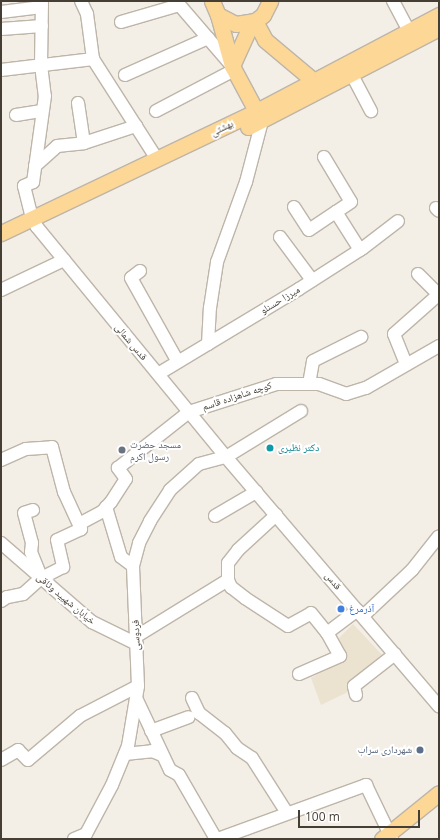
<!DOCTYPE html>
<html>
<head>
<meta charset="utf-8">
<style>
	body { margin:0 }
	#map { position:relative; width:440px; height:840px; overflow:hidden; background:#f3eee6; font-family:"Open Sans","Noto Naskh Arabic",sans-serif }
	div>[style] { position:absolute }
	.education>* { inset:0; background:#ece2d0 }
	.roads { filter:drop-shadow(1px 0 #beb5a9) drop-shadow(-1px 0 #beb5a9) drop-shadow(0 1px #beb5a9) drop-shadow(0 -1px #beb5a9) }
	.minor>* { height:12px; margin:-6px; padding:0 6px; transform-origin:6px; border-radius:6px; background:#fff }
	.major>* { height:15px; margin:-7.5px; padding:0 7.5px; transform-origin:7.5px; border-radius:7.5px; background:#fdd795 }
	.dots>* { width:11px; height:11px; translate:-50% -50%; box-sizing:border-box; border:2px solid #fff; border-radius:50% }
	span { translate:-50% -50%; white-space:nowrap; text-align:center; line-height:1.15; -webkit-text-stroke:4px #fff; paint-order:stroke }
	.street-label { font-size:10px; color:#453e35 }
	.worship-label { font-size:10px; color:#5b616d }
	.left { translate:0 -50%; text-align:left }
	.culture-label { font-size:10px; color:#0d838f }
	.shop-label { font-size:10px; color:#366cbe }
	.service-label { font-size:10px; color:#4e5e75 }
	.right { translate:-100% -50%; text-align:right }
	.frame { position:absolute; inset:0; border:2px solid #453e35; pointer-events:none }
	.scale { position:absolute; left:298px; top:810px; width:122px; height:18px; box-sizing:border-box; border:2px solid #453e35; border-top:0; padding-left:5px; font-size:12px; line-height:14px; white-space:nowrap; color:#453e35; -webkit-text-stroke:3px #fff; paint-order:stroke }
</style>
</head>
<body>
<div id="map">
	<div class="education">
		<i style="clip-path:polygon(353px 624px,386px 659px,350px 691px,321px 705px,311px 678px,347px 658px,339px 638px)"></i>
	</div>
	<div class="roads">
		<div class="minor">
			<i style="left:42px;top:1px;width:64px;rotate:90.9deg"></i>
			<i style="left:41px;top:65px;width:31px;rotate:83deg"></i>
			<i style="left:45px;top:96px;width:87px;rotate:97.9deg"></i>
			<i style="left:33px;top:182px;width:10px;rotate:156deg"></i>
			<i style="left:24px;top:186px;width:33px;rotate:76deg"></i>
			<i style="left:32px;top:218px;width:10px;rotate:61deg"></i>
			<i style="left:37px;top:227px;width:298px;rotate:50.6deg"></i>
			<i style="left:226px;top:457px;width:328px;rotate:49.5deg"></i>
			<i style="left:81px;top:1px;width:14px;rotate:65deg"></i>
			<i style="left:87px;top:14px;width:45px;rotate:82.4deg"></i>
			<i style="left:93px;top:59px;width:119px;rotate:57.4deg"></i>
			<i style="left:176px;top:1px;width:84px;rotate:49.3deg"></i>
			<i style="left:393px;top:1px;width:34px;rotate:62deg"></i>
			<i style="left:1px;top:12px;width:41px;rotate:-7deg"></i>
			<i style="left:121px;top:22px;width:60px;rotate:-16.3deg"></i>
			<i style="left:1px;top:29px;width:41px;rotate:-4.2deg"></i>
			<i style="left:1px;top:70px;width:93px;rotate:-6.8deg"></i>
			<i style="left:125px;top:75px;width:91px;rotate:-24deg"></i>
			<i style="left:352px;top:75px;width:41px;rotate:62.2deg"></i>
			<i style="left:78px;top:103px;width:40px;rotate:81.5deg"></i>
			<i style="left:156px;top:111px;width:88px;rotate:-27.7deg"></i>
			<i style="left:16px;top:115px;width:26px;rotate:-9deg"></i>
			<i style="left:324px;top:157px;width:52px;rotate:59deg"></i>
			<i style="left:351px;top:202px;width:18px;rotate:146deg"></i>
			<i style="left:336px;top:212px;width:45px;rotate:57.7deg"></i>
			<i style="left:35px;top:166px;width:30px;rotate:-42deg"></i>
			<i style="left:57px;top:146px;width:27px;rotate:-6deg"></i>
			<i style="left:84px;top:143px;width:55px;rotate:-18.1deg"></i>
			<i style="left:294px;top:207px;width:27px;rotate:57deg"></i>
			<i style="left:309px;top:230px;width:32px;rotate:-34deg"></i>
			<i style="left:436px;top:208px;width:4px;rotate:45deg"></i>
			<i style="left:280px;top:237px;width:54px;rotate:53.3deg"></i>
			<i style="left:140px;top:271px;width:11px;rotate:142deg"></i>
			<i style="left:131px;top:278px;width:96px;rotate:60.8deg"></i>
			<i style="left:418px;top:274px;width:28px;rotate:45deg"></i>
			<i style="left:1px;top:290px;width:70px;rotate:-25.5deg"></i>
			<i style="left:208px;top:344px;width:36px;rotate:-87deg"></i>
			<i style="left:210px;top:308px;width:47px;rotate:-81.3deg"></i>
			<i style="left:217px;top:262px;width:85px;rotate:-70.1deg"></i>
			<i style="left:246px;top:182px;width:63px;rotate:-75.3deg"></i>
			<i style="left:406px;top:364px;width:32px;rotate:-112deg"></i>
			<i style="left:394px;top:334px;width:60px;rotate:-41.6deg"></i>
			<i style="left:158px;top:374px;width:165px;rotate:-31.1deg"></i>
			<i style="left:299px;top:289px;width:76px;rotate:-32.6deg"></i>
			<i style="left:363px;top:248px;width:44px;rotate:-37.6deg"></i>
			<i style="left:309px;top:384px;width:23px;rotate:-80deg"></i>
			<i style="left:313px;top:361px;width:54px;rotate:-26.6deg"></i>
			<i style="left:1px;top:460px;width:27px;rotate:-24deg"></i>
			<i style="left:26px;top:449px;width:26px;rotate:-4deg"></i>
			<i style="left:52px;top:447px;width:47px;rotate:75.1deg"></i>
			<i style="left:64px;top:492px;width:41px;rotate:65.3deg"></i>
			<i style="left:81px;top:529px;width:26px;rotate:155deg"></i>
			<i style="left:57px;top:540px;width:28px;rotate:77deg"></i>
			<i style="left:63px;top:567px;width:25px;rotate:153deg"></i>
			<i style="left:41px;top:578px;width:24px;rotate:138deg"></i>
			<i style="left:23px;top:594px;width:16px;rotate:169deg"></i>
			<i style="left:7px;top:597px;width:7px;rotate:146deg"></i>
			<i style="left:106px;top:507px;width:52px;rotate:73.3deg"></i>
			<i style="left:121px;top:557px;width:15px;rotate:37deg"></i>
			<i style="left:33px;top:510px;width:9px;rotate:162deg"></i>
			<i style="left:24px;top:513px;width:31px;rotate:75deg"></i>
			<i style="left:32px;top:543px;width:9px;rotate:96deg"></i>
			<i style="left:31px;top:552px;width:27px;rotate:68deg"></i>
			<i style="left:215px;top:516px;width:48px;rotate:-30.3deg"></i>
			<i style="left:79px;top:524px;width:26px;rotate:-28deg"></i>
			<i style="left:102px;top:512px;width:13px;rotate:-48deg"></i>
			<i style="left:111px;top:502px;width:27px;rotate:-57deg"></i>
			<i style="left:126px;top:479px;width:14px;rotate:-126deg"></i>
			<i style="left:118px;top:468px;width:90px;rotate:-38.3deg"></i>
			<i style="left:189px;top:412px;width:91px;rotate:-17.8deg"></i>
			<i style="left:276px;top:384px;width:43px"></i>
			<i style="left:319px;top:384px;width:29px;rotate:20deg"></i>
			<i style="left:346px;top:394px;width:21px;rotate:-17deg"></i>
			<i style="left:366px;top:388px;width:84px;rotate:-29.9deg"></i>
			<i style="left:1px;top:543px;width:121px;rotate:41deg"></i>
			<i style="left:92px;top:622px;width:50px;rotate:26.1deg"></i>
			<i style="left:228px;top:580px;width:8px;rotate:67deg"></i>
			<i style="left:231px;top:587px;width:18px;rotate:38deg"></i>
			<i style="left:245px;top:598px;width:51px;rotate:33.1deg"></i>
			<i style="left:288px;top:626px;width:26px;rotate:-29deg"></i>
			<i style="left:311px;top:613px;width:26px;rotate:51deg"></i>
			<i style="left:327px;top:633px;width:38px;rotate:-37deg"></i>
			<i style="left:363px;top:616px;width:67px;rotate:-43.2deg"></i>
			<i style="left:412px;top:570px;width:43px;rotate:-51.5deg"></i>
			<i style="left:137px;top:636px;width:107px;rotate:-31.6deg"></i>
			<i style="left:228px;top:580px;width:17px;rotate:-90deg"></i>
			<i style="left:228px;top:563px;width:16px;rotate:-52deg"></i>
			<i style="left:238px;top:550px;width:52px;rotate:-42.6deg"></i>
			<i style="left:299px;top:674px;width:45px;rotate:-23.7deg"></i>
			<i style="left:340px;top:656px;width:26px;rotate:-119deg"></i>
			<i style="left:356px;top:695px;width:9px;rotate:-103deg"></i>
			<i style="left:354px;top:686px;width:52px;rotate:-38deg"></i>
			<i style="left:192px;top:698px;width:17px;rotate:65deg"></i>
			<i style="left:199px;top:713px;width:33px;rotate:38deg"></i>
			<i style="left:225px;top:733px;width:19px;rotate:51deg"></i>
			<i style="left:237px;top:748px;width:18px;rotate:34deg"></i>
			<i style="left:252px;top:758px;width:65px;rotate:57.5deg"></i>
			<i style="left:137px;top:700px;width:77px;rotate:64.8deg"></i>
			<i style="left:170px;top:770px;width:10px;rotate:29deg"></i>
			<i style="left:179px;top:775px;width:74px;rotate:60deg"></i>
			<i style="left:151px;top:731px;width:40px;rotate:-20.2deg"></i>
			<i style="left:125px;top:754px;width:27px;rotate:-6deg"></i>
			<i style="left:152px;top:751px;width:11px;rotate:22deg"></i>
			<i style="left:1px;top:760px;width:20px;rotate:-30deg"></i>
			<i style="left:18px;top:750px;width:14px;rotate:45deg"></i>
			<i style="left:28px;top:760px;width:68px;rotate:-40.2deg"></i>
			<i style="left:80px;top:716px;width:65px;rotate:-27.3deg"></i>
			<i style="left:74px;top:839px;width:13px;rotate:-23deg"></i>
			<i style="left:86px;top:834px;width:55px;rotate:-62deg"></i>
			<i style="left:112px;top:785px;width:42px;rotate:-67.7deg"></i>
			<i style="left:128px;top:746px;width:61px;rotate:-80.5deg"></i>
			<i style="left:138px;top:686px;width:120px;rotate:-92.4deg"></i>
			<i style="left:133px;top:566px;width:24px;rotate:-75deg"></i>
			<i style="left:139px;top:543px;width:25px;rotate:-63deg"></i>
			<i style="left:150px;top:521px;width:37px;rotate:-57deg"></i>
			<i style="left:170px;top:490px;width:39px;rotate:-42deg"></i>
			<i style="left:199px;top:464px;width:28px;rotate:-15deg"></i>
			<i style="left:226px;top:457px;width:88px;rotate:-31.5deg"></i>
			<i style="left:218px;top:839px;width:158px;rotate:-20deg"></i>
			<i style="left:366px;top:785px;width:60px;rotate:64.3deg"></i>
		</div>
		<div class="major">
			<i style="left:212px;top:1px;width:15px;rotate:67deg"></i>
			<i style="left:218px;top:15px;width:20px;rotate:27deg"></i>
			<i style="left:236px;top:24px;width:19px;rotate:-9deg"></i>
			<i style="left:255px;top:21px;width:10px;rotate:-37deg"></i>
			<i style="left:263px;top:15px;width:16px;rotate:-63deg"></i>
			<i style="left:218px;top:15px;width:53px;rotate:74.6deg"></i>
			<i style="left:232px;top:66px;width:61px;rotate:61.8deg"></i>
			<i style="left:255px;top:21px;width:21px;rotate:62deg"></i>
			<i style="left:265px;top:40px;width:65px;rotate:40deg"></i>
			<i style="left:315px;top:82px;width:8px;rotate:60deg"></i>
			<i style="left:232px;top:66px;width:48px;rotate:-65.6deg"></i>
			<i style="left:248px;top:127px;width:215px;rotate:-27.4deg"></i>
			<i style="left:1px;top:233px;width:284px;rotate:-25.5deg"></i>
			<i style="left:257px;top:111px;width:206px;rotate:-27.8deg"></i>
			<i style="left:382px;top:839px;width:73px;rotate:-38.9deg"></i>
		</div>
	</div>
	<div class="dots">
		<i style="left:270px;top:448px;background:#0f9aa8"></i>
		<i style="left:122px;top:450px;background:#6b7280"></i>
		<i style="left:341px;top:609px;background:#3f7fe0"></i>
		<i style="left:420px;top:750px;background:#5c6f8a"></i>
	</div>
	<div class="street-label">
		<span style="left:222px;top:128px;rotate:-26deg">بهشتی</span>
		<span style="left:280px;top:300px;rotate:-31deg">میرزا حسنلو</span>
		<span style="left:131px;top:342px;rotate:50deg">قدس شمالی</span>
		<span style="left:237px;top:396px;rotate:-18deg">کوچه شاهزاده قاسم</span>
		<span style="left:333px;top:581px;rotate:50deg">قدس</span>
		<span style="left:66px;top:599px;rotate:40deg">خیابان شهیید وثاقی</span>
		<span style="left:136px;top:635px;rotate:-92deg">فردوسی</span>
	</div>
	<div class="worship-label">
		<span class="left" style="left:130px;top:450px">مسجد حضرت<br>رسول اکرم</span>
	</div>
	<div class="culture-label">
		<span class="left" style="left:278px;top:448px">دکتر نظیری</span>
	</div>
	<div class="shop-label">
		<span class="left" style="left:349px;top:609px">آذرمرغ</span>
	</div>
	<div class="service-label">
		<span class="right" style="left:412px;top:750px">شهرداری سراب</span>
	</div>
	<div class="frame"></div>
	<div class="scale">100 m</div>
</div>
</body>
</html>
